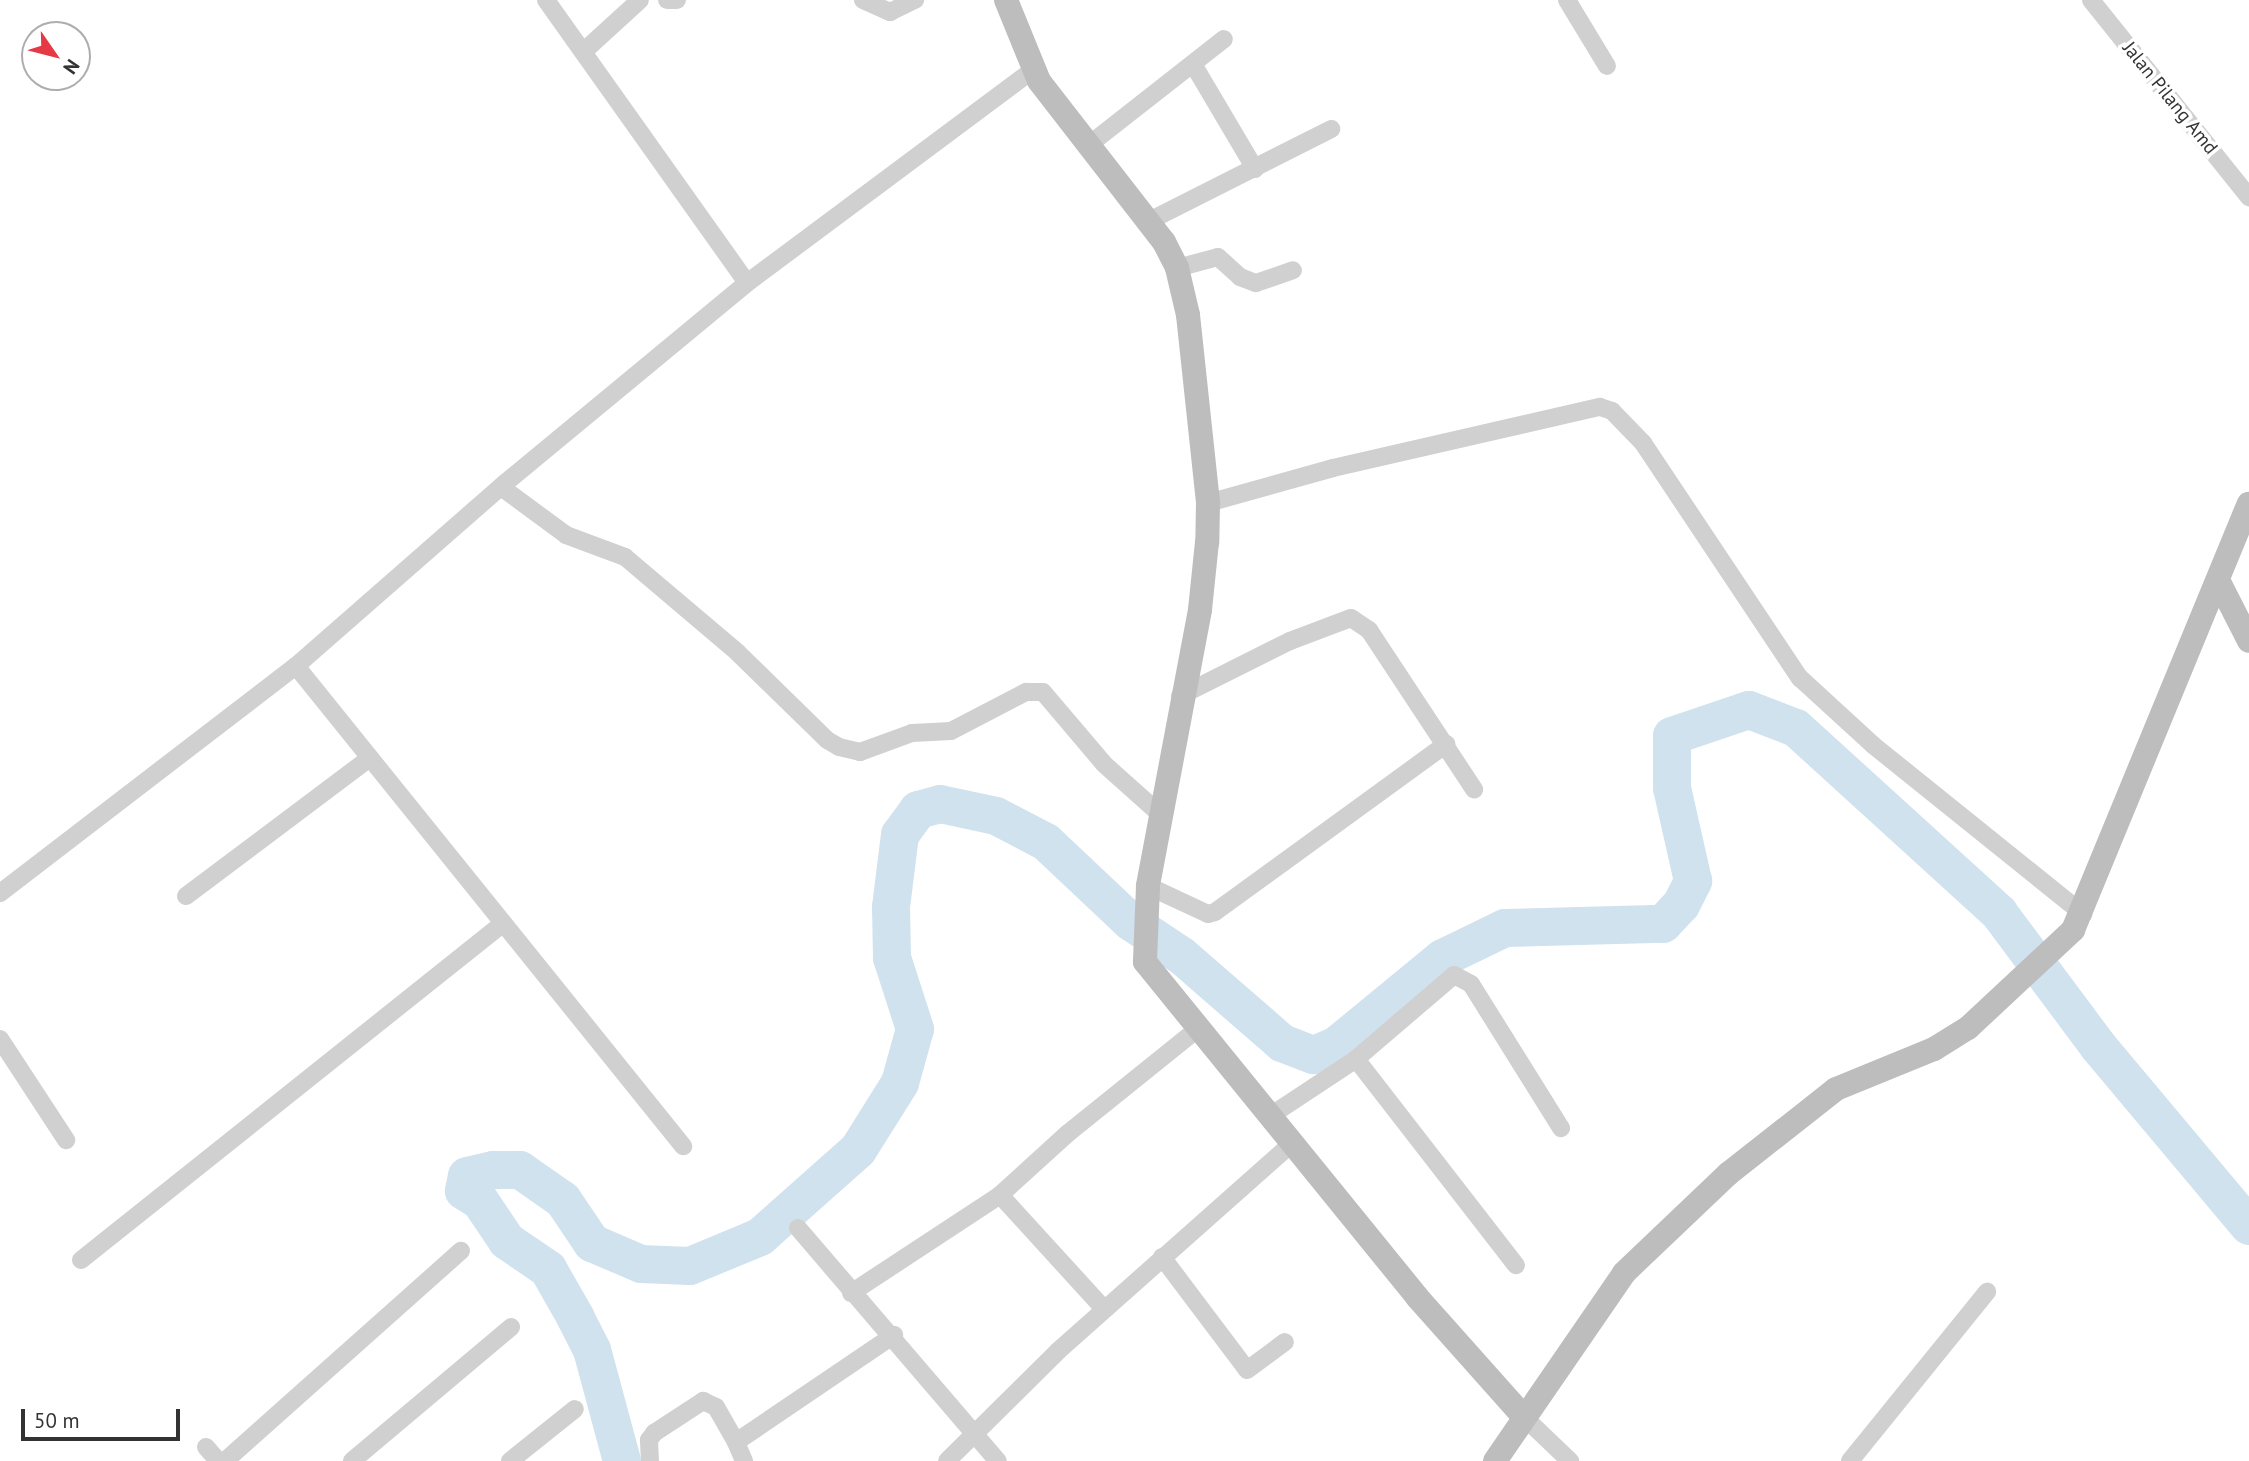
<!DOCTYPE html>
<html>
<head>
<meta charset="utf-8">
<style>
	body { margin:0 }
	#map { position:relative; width:2249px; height:1461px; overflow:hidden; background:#fff; font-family:"PT Sans",sans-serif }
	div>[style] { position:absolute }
	.river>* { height:38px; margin:-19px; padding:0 19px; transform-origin:19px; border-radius:19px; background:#cfe2ee }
	.street>* { height:18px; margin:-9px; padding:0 9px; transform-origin:9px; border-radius:9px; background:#d0d0d0 }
	.secondary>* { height:24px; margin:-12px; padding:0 12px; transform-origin:12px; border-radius:12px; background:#bdbdbd }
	span { translate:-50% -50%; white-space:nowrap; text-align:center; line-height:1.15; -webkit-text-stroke:7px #fff; paint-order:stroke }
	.street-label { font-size:19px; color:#333 }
	.north { position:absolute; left:21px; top:21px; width:70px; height:70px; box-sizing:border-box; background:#fff; border:2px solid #adadad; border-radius:50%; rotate:125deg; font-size:19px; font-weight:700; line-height:28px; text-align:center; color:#333 }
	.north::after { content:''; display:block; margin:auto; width:24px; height:32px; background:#e63946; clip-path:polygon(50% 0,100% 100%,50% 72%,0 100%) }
	.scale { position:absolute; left:21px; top:1409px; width:159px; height:32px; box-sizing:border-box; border:4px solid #333; border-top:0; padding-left:9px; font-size:21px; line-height:24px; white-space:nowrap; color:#333; -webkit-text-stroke:5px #fff; paint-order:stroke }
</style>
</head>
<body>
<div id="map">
	<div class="river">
		<i style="left:622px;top:1461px;width:115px;rotate:-105.1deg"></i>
		<i style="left:592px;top:1350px;width:36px;rotate:-117deg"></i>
		<i style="left:576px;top:1318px;width:56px;rotate:-119.7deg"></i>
		<i style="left:548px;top:1269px;width:50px;rotate:-145.7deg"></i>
		<i style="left:507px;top:1241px;width:48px;rotate:-124deg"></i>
		<i style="left:480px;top:1201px;width:19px;rotate:-148deg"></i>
		<i style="left:464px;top:1191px;width:15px;rotate:-79deg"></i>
		<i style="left:467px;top:1176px;width:27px;rotate:-13deg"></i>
		<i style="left:493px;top:1170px;width:27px"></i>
		<i style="left:520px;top:1170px;width:52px;rotate:34.9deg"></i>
		<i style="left:563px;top:1200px;width:52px;rotate:56deg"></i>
		<i style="left:592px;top:1243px;width:53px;rotate:23.2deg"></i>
		<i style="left:641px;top:1264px;width:49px;rotate:2.3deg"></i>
		<i style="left:690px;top:1266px;width:76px;rotate:-22.5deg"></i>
		<i style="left:760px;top:1237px;width:131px;rotate:-41.6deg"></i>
		<i style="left:858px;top:1150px;width:79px;rotate:-57.9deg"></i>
		<i style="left:900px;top:1083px;width:56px;rotate:-74.5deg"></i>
		<i style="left:915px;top:1029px;width:75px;rotate:-107.9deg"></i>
		<i style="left:892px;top:958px;width:51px;rotate:-91.1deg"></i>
		<i style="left:891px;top:907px;width:73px;rotate:-82.9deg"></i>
		<i style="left:900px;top:835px;width:31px;rotate:-54deg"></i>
		<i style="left:918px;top:810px;width:23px;rotate:-15deg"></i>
		<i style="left:940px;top:804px;width:57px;rotate:12.1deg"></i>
		<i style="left:996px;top:816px;width:56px;rotate:27.5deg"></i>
		<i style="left:1046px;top:842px;width:117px;rotate:43.3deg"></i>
		<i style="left:1131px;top:922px;width:61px;rotate:33.7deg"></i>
		<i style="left:1182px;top:956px;width:133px;rotate:41deg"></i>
		<i style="left:1282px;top:1043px;width:34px;rotate:21deg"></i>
		<i style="left:1314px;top:1055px;width:25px;rotate:-23deg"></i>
		<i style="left:1337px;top:1045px;width:137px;rotate:-39.4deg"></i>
		<i style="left:1443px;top:958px;width:69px;rotate:-25.8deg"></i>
		<i style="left:1505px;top:928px;width:158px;rotate:-1.5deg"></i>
		<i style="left:1663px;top:924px;width:26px;rotate:-47deg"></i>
		<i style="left:1681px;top:905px;width:27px;rotate:-63deg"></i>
		<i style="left:1693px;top:881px;width:95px;rotate:-102.7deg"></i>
		<i style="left:1672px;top:788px;width:52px;rotate:-90deg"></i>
		<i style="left:1672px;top:736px;width:81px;rotate:-18.7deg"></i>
		<i style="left:1749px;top:710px;width:50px;rotate:21deg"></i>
		<i style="left:1796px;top:728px;width:275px;rotate:42.3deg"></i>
		<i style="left:1999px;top:913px;width:166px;rotate:53.3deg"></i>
		<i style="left:2098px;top:1046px;width:235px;rotate:50deg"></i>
	</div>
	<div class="street">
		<i style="left:546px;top:0;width:347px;rotate:54.6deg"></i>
		<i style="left:667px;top:0;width:10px"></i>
		<i style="left:863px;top:0;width:30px;rotate:24deg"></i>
		<i style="left:890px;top:12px;width:28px;rotate:-26deg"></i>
		<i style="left:1567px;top:0;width:77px;rotate:58.8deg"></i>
		<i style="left:2091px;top:0;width:253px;rotate:51.3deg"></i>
		<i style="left:583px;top:52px;width:77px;rotate:-42.4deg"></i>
		<i style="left:1193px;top:64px;width:122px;rotate:59.4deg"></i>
		<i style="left:1090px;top:144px;width:170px;rotate:-38.1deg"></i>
		<i style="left:1151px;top:220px;width:202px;rotate:-26.8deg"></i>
		<i style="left:1177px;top:268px;width:42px;rotate:-15deg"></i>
		<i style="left:1218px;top:257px;width:30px;rotate:42deg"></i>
		<i style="left:1240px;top:277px;width:17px;rotate:21deg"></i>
		<i style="left:1256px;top:283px;width:39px;rotate:-19deg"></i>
		<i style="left:501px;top:487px;width:81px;rotate:36.4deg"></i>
		<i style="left:566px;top:535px;width:63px;rotate:20.4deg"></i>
		<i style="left:625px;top:557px;width:148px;rotate:40.3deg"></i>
		<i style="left:738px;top:653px;width:124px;rotate:44.3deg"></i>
		<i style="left:827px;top:740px;width:14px;rotate:30deg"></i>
		<i style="left:839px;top:747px;width:22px;rotate:13deg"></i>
		<i style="left:860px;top:752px;width:55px;rotate:-20.1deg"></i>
		<i style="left:912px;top:733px;width:39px;rotate:-3deg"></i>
		<i style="left:951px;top:731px;width:85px;rotate:-27.5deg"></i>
		<i style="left:1026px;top:692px;width:17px"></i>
		<i style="left:1043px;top:692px;width:94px;rotate:49.7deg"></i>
		<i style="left:1104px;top:764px;width:75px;rotate:41.8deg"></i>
		<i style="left:1208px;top:503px;width:130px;rotate:-15.6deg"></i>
		<i style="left:1333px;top:468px;width:274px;rotate:-12.9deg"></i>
		<i style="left:1600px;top:407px;width:13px;rotate:18deg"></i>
		<i style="left:1612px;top:411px;width:45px;rotate:45.9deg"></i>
		<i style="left:1643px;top:443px;width:283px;rotate:56.3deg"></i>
		<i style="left:1800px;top:678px;width:99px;rotate:42.5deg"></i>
		<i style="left:1873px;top:745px;width:270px;rotate:38.8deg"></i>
		<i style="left:296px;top:666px;width:617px;rotate:51.12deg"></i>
		<i style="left:1180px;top:696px;width:123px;rotate:-26.6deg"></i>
		<i style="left:1290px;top:641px;width:65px;rotate:-20.7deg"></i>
		<i style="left:1351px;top:618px;width:22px;rotate:34deg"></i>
		<i style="left:1369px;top:630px;width:191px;rotate:56.6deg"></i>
		<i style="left:1148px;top:886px;width:66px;rotate:25deg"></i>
		<i style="left:1208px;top:914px;width:7px;rotate:-16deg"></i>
		<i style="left:1215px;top:912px;width:286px;rotate:-36deg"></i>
		<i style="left:0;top:893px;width:373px;rotate:-37.5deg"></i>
		<i style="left:296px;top:666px;width:276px;rotate:-41.2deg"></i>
		<i style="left:504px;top:484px;width:315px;rotate:-39.6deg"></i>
		<i style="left:747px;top:283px;width:357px;rotate:-36.7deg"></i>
		<i style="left:186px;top:896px;width:230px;rotate:-36.9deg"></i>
		<i style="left:0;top:1039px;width:121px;rotate:56.8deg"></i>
		<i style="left:1356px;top:1059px;width:261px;rotate:52.2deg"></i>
		<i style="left:1270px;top:1116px;width:103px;rotate:-33.5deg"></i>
		<i style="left:1356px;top:1059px;width:129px;rotate:-40.6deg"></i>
		<i style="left:1454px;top:975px;width:19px;rotate:28deg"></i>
		<i style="left:1471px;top:984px;width:170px;rotate:58deg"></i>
		<i style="left:1000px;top:1195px;width:154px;rotate:47.6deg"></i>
		<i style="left:798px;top:1228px;width:307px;rotate:49.4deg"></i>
		<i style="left:1162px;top:1257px;width:141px;rotate:53deg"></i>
		<i style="left:1247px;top:1370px;width:47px;rotate:-36.4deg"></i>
		<i style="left:81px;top:1260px;width:537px;rotate:-38.58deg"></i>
		<i style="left:851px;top:1293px;width:178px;rotate:-33.3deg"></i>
		<i style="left:1000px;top:1195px;width:91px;rotate:-42.3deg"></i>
		<i style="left:1067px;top:1134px;width:169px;rotate:-38.8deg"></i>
		<i style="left:1524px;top:1417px;width:64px;rotate:43.7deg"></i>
		<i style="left:206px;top:1447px;width:18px;rotate:49deg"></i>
		<i style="left:225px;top:1461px;width:316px;rotate:-41.7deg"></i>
		<i style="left:352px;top:1461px;width:208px;rotate:-40.1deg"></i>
		<i style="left:510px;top:1461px;width:83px;rotate:-38.7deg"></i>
		<i style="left:650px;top:1461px;width:21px;rotate:-93deg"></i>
		<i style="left:649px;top:1440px;width:9px;rotate:-54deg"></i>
		<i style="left:654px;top:1433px;width:59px;rotate:-33.1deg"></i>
		<i style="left:703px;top:1401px;width:14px;rotate:25deg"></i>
		<i style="left:716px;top:1407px;width:40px;rotate:60.3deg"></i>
		<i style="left:744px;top:1461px;width:21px;rotate:-113deg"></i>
		<i style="left:736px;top:1442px;width:191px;rotate:-34.1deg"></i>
		<i style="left:947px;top:1461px;width:156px;rotate:-44.7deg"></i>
		<i style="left:1058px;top:1351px;width:310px;rotate:-41.6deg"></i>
		<i style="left:1850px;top:1461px;width:218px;rotate:-51deg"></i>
	</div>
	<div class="secondary">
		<i style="left:1006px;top:0;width:87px;rotate:67.8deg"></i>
		<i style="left:1039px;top:81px;width:204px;rotate:52.2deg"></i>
		<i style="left:1164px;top:242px;width:29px;rotate:63deg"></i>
		<i style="left:1177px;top:268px;width:48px;rotate:76.8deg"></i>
		<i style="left:1188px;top:315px;width:189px;rotate:83.9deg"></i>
		<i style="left:1208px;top:503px;width:39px;rotate:91deg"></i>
		<i style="left:1207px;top:542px;width:68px;rotate:95.9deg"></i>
		<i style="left:1200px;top:610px;width:281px;rotate:100.7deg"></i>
		<i style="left:1148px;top:886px;width:76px;rotate:92.3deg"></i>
		<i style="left:1145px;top:962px;width:432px;rotate:50.9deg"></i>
		<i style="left:1417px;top:1297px;width:161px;rotate:48.3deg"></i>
		<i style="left:2219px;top:582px;width:66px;rotate:63deg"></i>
		<i style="left:1495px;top:1461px;width:228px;rotate:-55.5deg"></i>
		<i style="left:1624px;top:1273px;width:144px;rotate:-43.6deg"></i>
		<i style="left:1728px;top:1174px;width:137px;rotate:-38.2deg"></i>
		<i style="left:1836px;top:1089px;width:106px;rotate:-22.2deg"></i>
		<i style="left:1934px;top:1049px;width:40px;rotate:-32deg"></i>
		<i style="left:1968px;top:1028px;width:144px;rotate:-43deg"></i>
		<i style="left:2073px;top:930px;width:461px;rotate:-67.6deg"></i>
	</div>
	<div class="street-label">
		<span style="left:2170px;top:98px;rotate:51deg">Jalan Pilang Amd</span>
	</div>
	<div class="north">N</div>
	<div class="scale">50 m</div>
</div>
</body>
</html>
